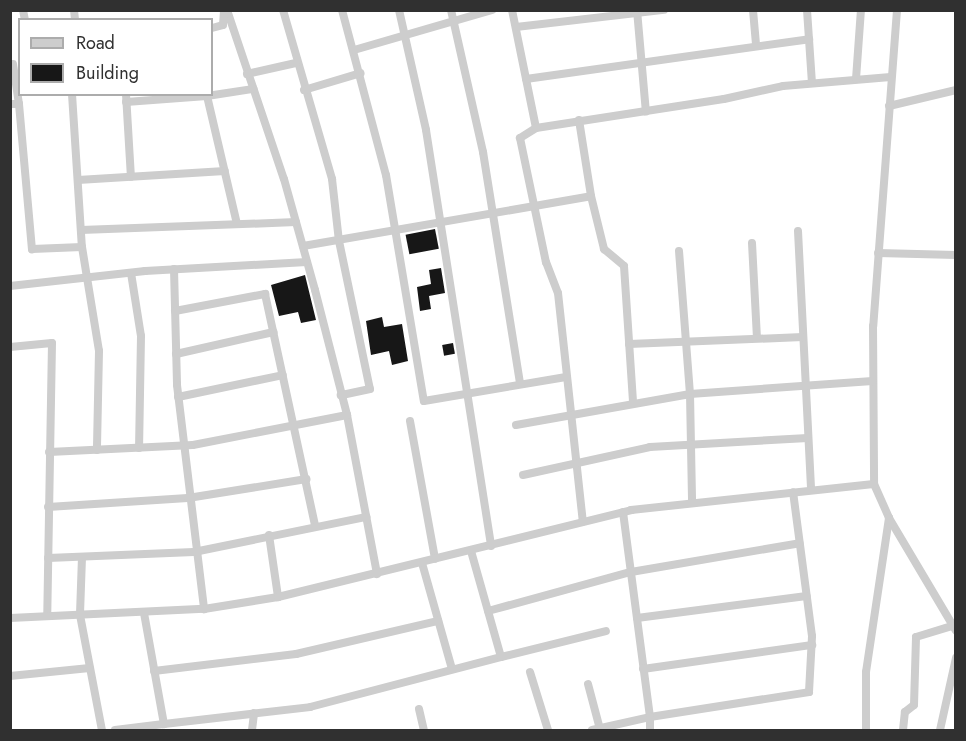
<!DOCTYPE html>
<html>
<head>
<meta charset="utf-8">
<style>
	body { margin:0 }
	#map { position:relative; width:966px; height:741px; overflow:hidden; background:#fff; font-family:Jost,sans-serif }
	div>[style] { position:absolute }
	.building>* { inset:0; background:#171717; transform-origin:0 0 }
	.minor>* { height:8px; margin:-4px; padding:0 4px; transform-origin:4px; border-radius:4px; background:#cdcdcd }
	span { translate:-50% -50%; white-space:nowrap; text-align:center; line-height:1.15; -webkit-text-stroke:6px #fff; paint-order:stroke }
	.frame { position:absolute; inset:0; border:12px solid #303030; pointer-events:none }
	.legend { position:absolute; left:18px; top:18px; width:195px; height:78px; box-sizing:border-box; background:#fff; border:2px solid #acacac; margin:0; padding:8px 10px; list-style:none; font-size:18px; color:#303030 }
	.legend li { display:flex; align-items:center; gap:12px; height:30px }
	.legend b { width:30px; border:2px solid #acacac }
</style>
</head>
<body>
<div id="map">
	<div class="building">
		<i style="left:435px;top:229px;width:20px;height:30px;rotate:79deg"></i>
		<i style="clip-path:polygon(441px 268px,445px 293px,429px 296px,431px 309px,420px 311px,417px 287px,431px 284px,429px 270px)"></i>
		<i style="clip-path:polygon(305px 275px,316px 320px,301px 323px,298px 312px,279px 316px,271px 285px)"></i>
		<i style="clip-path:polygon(382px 317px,384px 327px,402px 324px,408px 361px,392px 365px,389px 351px,371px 355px,366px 321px)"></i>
		<i style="left:453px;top:343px;width:11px;height:11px;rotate:80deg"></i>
	</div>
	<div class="minor">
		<i style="left:23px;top:10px;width:10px;rotate:79deg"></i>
		<i style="left:74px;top:10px;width:10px;rotate:84deg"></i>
		<i style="left:227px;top:10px;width:178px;rotate:71.4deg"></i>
		<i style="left:284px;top:179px;width:115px;rotate:74.4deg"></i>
		<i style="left:315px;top:290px;width:129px;rotate:75.6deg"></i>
		<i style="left:347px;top:415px;width:162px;rotate:79.3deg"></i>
		<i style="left:283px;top:10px;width:176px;rotate:73.8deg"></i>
		<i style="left:332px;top:179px;width:62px;rotate:83.6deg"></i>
		<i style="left:339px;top:241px;width:151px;rotate:78.2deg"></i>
		<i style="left:370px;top:389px;width:30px;rotate:168deg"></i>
		<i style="left:342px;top:10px;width:171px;rotate:75.1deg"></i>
		<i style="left:386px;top:175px;width:229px;rotate:80.5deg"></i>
		<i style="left:424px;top:401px;width:144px;rotate:-9.6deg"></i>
		<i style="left:399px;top:10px;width:123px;rotate:77.3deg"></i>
		<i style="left:426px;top:130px;width:421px;rotate:81.1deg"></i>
		<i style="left:451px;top:10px;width:146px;rotate:77.3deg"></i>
		<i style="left:483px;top:152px;width:235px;rotate:80.9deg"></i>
		<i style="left:512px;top:10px;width:120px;rotate:78.5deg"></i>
		<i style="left:536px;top:128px;width:190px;rotate:-8.8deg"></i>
		<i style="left:724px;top:99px;width:60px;rotate:-12.4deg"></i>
		<i style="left:783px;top:86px;width:108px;rotate:-4.8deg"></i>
		<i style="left:637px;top:10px;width:102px;rotate:85deg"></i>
		<i style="left:753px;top:10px;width:36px;rotate:85deg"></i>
		<i style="left:807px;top:10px;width:73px;rotate:86.1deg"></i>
		<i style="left:897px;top:10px;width:317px;rotate:94.3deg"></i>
		<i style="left:873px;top:326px;width:158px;rotate:89.6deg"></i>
		<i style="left:874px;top:484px;width:37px;rotate:66deg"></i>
		<i style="left:889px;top:518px;width:131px;rotate:59.3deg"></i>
		<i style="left:516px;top:27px;width:149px;rotate:-6.6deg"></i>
		<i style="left:212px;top:28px;width:11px;rotate:-15deg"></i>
		<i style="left:223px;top:25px;width:15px;rotate:-86deg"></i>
		<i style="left:354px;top:50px;width:144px;rotate:-16.2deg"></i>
		<i style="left:13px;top:64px;width:40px;rotate:81.5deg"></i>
		<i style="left:247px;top:74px;width:50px;rotate:-12.7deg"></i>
		<i style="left:526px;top:79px;width:286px;rotate:-8deg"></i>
		<i style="left:856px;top:79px;width:69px;rotate:-85.9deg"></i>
		<i style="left:304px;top:90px;width:59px;rotate:-16.6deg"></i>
		<i style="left:72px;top:94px;width:153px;rotate:86.3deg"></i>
		<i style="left:82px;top:247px;width:105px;rotate:80.7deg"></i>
		<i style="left:99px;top:351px;width:99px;rotate:91.2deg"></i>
		<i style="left:126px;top:94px;width:83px;rotate:86.6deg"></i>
		<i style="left:207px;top:96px;width:47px;rotate:-8.7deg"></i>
		<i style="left:126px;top:102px;width:81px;rotate:-4.2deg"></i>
		<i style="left:207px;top:96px;width:131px;rotate:76.8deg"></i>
		<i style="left:10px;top:104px;width:9px"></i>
		<i style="left:19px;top:104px;width:146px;rotate:84.9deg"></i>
		<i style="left:32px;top:249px;width:50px;rotate:-2.3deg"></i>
		<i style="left:889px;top:106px;width:69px;rotate:-13.4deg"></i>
		<i style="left:579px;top:120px;width:77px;rotate:81deg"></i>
		<i style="left:536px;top:128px;width:19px;rotate:148deg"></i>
		<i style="left:520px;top:138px;width:127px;rotate:78.2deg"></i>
		<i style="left:546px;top:262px;width:33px;rotate:69deg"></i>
		<i style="left:558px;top:293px;width:230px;rotate:83.8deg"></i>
		<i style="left:78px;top:180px;width:147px;rotate:-3.5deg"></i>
		<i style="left:81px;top:230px;width:215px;rotate:-2.1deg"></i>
		<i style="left:798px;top:231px;width:259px;rotate:87.1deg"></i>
		<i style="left:752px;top:243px;width:95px;rotate:87deg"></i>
		<i style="left:303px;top:246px;width:292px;rotate:-9.8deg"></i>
		<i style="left:591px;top:196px;width:55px;rotate:76.2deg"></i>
		<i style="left:604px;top:249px;width:26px;rotate:40deg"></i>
		<i style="left:624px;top:266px;width:137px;rotate:86.2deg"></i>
		<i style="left:679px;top:251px;width:143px;rotate:85.6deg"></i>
		<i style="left:690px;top:394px;width:109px;rotate:88.9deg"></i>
		<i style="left:878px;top:253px;width:78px;rotate:1.5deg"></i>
		<i style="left:174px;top:269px;width:116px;rotate:88.5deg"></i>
		<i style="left:177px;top:385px;width:226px;rotate:83.1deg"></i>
		<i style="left:131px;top:273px;width:64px;rotate:81deg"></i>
		<i style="left:141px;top:336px;width:112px;rotate:91deg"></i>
		<i style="left:10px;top:286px;width:136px;rotate:-6.3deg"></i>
		<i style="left:145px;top:271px;width:162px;rotate:-3.2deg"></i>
		<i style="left:175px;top:311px;width:92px;rotate:-10.7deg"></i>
		<i style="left:265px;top:294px;width:236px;rotate:77.8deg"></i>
		<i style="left:629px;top:344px;width:174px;rotate:-2.3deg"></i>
		<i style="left:10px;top:347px;width:42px;rotate:-5.4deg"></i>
		<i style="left:52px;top:343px;width:273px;rotate:91deg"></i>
		<i style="left:176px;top:354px;width:100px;rotate:-12.7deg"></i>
		<i style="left:178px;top:397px;width:107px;rotate:-11.8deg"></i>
		<i style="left:410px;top:421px;width:140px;rotate:79.7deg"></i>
		<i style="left:516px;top:425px;width:177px;rotate:-10.1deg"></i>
		<i style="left:690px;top:394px;width:183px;rotate:-4.1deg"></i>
		<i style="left:49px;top:452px;width:144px;rotate:-2.8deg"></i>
		<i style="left:193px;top:445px;width:157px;rotate:-11deg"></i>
		<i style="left:523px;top:475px;width:130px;rotate:-12.4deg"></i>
		<i style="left:650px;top:447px;width:158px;rotate:-3.3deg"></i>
		<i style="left:48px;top:507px;width:140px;rotate:-3.7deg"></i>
		<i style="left:188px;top:498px;width:120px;rotate:-9.1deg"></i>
		<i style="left:623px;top:512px;width:207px;rotate:82.5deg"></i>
		<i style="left:650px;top:717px;width:161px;rotate:-8.9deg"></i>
		<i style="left:809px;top:692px;width:56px;rotate:-86.9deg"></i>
		<i style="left:812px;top:636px;width:145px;rotate:-97.5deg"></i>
		<i style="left:269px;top:535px;width:63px;rotate:81.7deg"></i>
		<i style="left:82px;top:557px;width:58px;rotate:92deg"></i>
		<i style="left:80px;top:615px;width:117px;rotate:79.2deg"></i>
		<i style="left:48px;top:558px;width:146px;rotate:-2.4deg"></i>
		<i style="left:194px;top:552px;width:176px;rotate:-11.5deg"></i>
		<i style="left:422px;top:563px;width:110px;rotate:74.2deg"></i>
		<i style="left:488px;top:611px;width:148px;rotate:-15.3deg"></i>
		<i style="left:631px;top:572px;width:171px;rotate:-9.7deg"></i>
		<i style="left:144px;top:613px;width:113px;rotate:79.8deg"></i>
		<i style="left:164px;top:724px;width:147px;rotate:-6.6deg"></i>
		<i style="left:310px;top:707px;width:197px;rotate:-14.7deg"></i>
		<i style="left:501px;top:657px;width:110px;rotate:-105.8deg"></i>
		<i style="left:10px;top:618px;width:194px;rotate:-2.7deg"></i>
		<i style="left:204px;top:609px;width:75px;rotate:-9.2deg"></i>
		<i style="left:278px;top:597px;width:364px;rotate:-13.8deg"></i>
		<i style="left:631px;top:510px;width:244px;rotate:-6.1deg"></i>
		<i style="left:637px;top:618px;width:171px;rotate:-7.4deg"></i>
		<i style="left:501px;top:657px;width:108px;rotate:-13.9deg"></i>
		<i style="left:643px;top:669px;width:171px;rotate:-8.1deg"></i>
		<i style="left:154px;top:671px;width:143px;rotate:-6.8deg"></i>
		<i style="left:296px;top:654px;width:146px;rotate:-13.1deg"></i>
		<i style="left:530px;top:672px;width:61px;rotate:72.8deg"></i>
		<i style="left:10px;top:676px;width:80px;rotate:-5.7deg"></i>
		<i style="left:588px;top:684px;width:47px;rotate:75.1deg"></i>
		<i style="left:419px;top:709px;width:22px;rotate:77deg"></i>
		<i style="left:115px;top:730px;width:49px;rotate:-7deg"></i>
		<i style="left:252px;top:730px;width:17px;rotate:-83deg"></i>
		<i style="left:592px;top:730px;width:59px;rotate:-12.6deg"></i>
		<i style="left:650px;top:717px;width:13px;rotate:90deg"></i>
		<i style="left:866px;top:730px;width:58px;rotate:-90deg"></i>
		<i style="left:866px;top:672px;width:156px;rotate:-81.5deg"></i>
		<i style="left:903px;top:730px;width:18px;rotate:-84deg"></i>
		<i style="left:905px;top:712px;width:11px;rotate:-38deg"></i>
		<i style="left:914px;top:705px;width:68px;rotate:-88.3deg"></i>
		<i style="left:916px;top:637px;width:38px;rotate:-17deg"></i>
		<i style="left:940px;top:730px;width:74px;rotate:-77.5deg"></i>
	</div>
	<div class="frame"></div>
	<ul class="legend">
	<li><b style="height:8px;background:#cdcdcd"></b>Road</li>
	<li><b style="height:16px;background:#171717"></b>Building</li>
	</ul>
</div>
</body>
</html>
